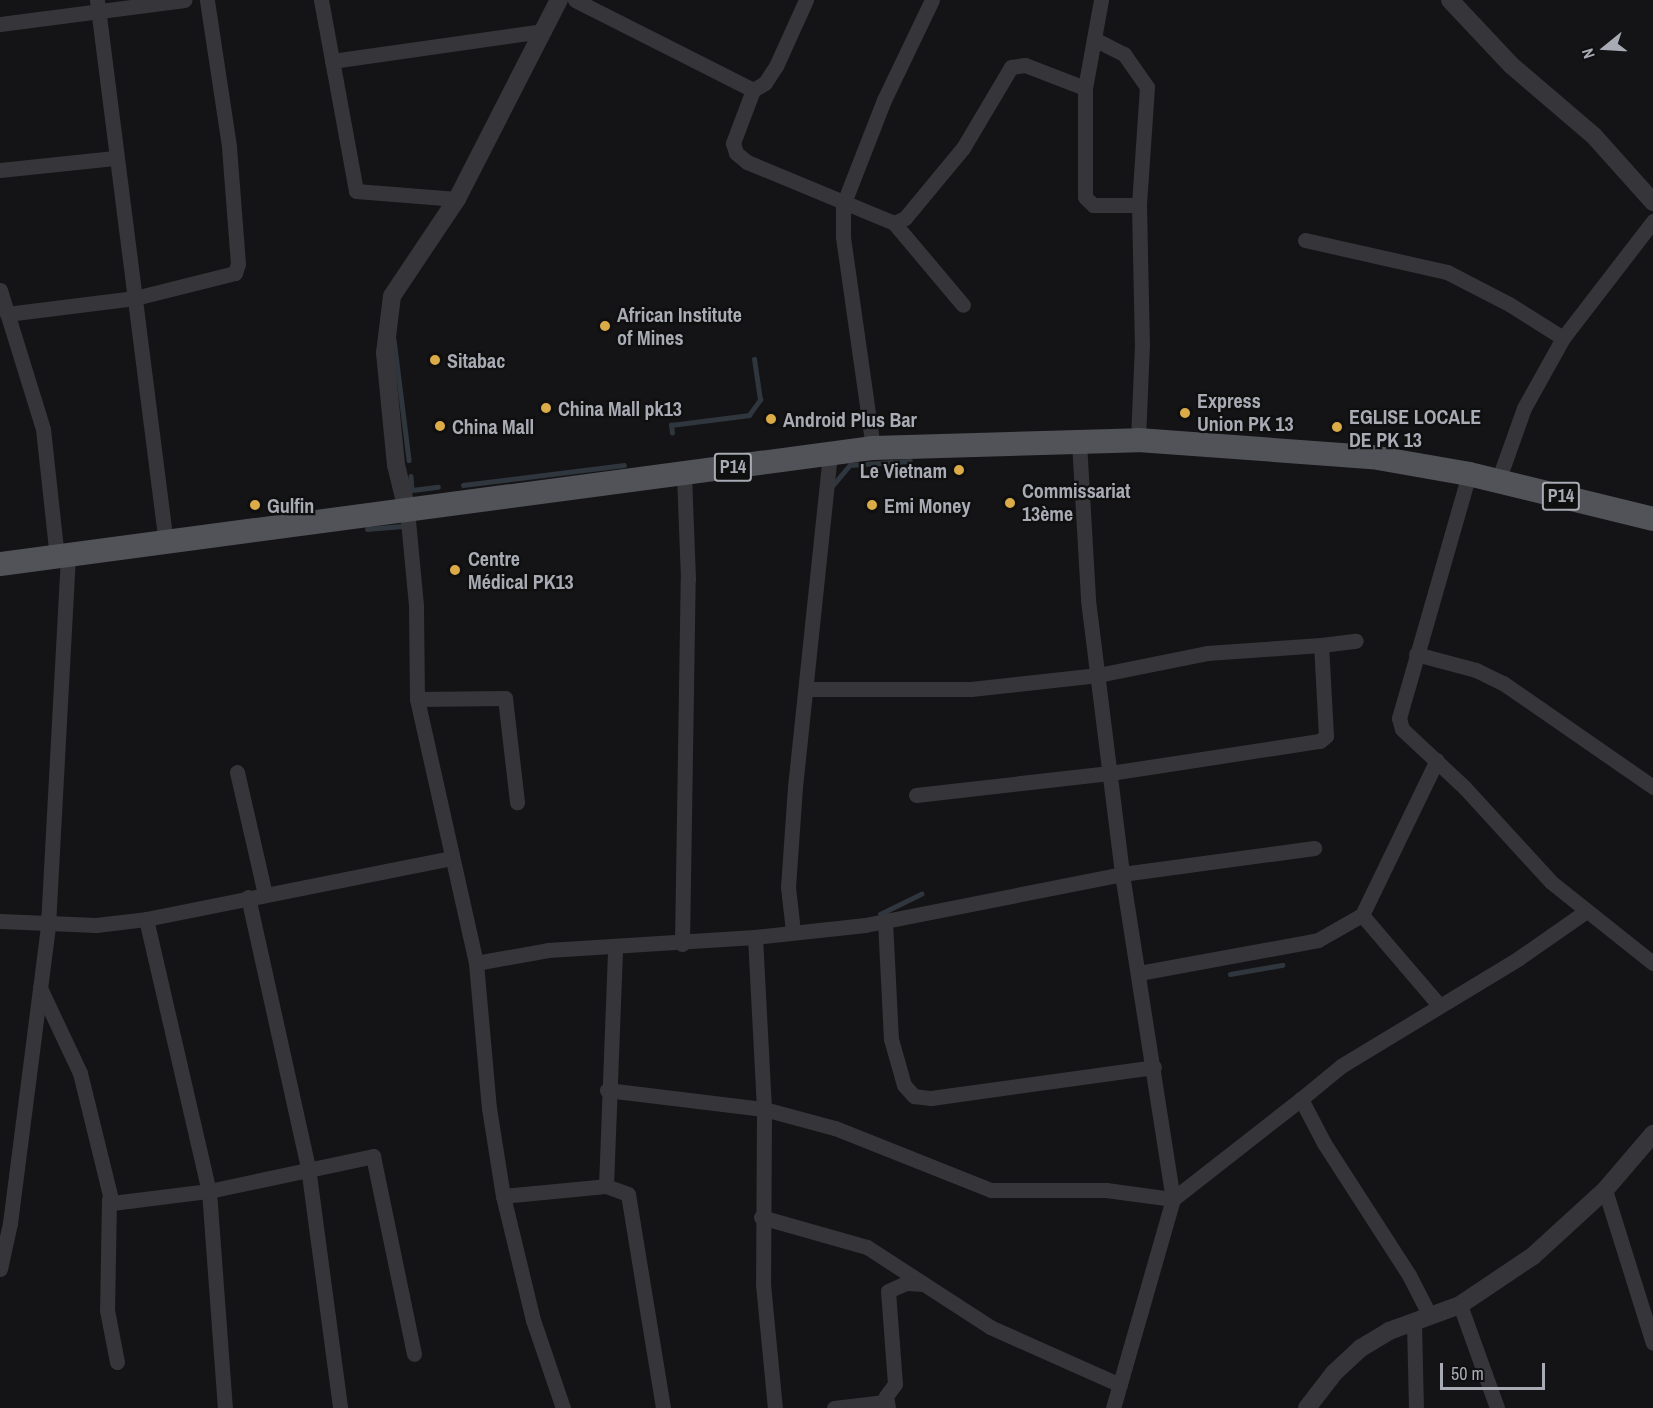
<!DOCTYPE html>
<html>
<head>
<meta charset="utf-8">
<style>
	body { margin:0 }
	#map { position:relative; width:1653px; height:1408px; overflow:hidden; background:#141416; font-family:"Archivo Narrow",sans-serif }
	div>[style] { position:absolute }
	.stream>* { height:4.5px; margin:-2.25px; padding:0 2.25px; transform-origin:2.25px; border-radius:2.25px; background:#2f363d }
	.minor>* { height:15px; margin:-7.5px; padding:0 7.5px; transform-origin:7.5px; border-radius:7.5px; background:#36363a }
	.tertiary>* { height:18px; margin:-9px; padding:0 9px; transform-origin:9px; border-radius:9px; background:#36363a }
	.primary>* { height:24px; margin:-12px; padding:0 12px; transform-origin:12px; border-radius:12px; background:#525359 }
	.dots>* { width:16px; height:16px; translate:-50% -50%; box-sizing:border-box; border:3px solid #0f0f10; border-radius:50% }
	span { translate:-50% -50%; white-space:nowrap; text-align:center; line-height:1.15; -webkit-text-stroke:4.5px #0f0f10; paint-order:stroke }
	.shield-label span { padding:2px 4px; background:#0f0f10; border:2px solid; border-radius:4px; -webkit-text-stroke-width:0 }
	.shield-label { font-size:18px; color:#a8abb4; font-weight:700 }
	.poi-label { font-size:20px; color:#a8abb4; font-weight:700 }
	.left { translate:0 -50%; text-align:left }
	.right { translate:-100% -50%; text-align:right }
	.north { position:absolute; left:1575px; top:18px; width:60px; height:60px; -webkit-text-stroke:4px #0f0f10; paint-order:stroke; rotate:252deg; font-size:16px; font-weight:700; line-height:24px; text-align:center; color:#a8abb4 }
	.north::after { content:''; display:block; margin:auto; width:21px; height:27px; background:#a8abb4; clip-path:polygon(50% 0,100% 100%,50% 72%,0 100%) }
	.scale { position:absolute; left:1440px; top:1363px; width:105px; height:27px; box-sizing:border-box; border:3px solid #a8abb4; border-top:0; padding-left:8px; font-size:18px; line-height:21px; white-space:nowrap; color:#a8abb4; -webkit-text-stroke:4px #0f0f10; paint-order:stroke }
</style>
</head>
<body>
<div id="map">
	<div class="stream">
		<i style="left:394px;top:339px;width:122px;rotate:82.9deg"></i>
		<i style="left:672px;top:433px;width:8px;rotate:-97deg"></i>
		<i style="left:671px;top:425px;width:79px;rotate:-7.3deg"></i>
		<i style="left:749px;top:415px;width:19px;rotate:-54deg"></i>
		<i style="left:760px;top:400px;width:41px;rotate:-98.3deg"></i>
		<i style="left:411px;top:476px;width:14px;rotate:86deg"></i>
		<i style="left:412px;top:490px;width:26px;rotate:-7deg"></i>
		<i style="left:463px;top:485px;width:162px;rotate:-7.1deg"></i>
		<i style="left:833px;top:485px;width:26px;rotate:-50deg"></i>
		<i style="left:850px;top:465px;width:60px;rotate:-3.8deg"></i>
		<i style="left:367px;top:529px;width:38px;rotate:-5deg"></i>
		<i style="left:880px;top:914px;width:46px;rotate:-26deg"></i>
		<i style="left:1230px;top:974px;width:53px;rotate:-9.8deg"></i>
	</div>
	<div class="minor">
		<i style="left:97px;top:0;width:548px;rotate:82.77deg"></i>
		<i style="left:321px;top:0;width:194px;rotate:79.6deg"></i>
		<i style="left:356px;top:191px;width:101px;rotate:4.5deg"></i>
		<i style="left:575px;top:0;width:199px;rotate:26.8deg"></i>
		<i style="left:806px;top:0;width:72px;rotate:114.4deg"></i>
		<i style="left:776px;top:66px;width:20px;rotate:123deg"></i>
		<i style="left:765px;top:83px;width:14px;rotate:150deg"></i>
		<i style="left:753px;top:90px;width:57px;rotate:110.7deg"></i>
		<i style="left:733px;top:143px;width:10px;rotate:73deg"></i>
		<i style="left:736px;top:153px;width:14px;rotate:39deg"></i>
		<i style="left:747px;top:162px;width:159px;rotate:22.5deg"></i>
		<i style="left:894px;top:223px;width:12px;rotate:-24deg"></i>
		<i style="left:905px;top:218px;width:91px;rotate:-50.4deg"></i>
		<i style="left:963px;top:148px;width:94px;rotate:-59.3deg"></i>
		<i style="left:1011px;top:67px;width:14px;rotate:-8deg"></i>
		<i style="left:1025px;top:65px;width:64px;rotate:21deg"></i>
		<i style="left:1101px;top:0;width:89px;rotate:100.3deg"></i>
		<i style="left:1085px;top:88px;width:109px;rotate:90deg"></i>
		<i style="left:1085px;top:197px;width:11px;rotate:45deg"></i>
		<i style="left:1093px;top:205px;width:46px"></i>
		<i style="left:0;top:24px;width:186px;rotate:-7.4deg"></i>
		<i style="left:1094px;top:39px;width:34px;rotate:27deg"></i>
		<i style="left:1124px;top:54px;width:40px;rotate:55.1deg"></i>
		<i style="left:1147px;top:87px;width:118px;rotate:93.9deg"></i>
		<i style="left:1139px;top:205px;width:139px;rotate:88.8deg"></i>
		<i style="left:1142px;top:344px;width:96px;rotate:92.4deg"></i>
		<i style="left:332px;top:61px;width:214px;rotate:-8.1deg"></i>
		<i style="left:0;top:170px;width:115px;rotate:-6deg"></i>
		<i style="left:894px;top:223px;width:107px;rotate:49.9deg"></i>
		<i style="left:1305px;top:240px;width:146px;rotate:12.7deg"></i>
		<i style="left:1447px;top:272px;width:70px;rotate:27.3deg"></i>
		<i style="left:1509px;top:304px;width:64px;rotate:32.2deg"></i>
		<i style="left:0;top:290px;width:145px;rotate:72.8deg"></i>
		<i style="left:43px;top:429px;width:130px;rotate:83.8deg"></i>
		<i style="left:7px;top:314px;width:129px;rotate:-7.1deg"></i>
		<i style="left:135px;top:298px;width:103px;rotate:-14deg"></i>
		<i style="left:235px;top:273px;width:9px;rotate:-72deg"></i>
		<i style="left:238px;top:264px;width:118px;rotate:-94.4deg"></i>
		<i style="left:229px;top:146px;width:148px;rotate:-98.6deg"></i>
		<i style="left:1079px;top:442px;width:158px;rotate:86.7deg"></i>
		<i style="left:1088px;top:600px;width:276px;rotate:82.9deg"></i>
		<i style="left:1122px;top:874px;width:329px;rotate:81.1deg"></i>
		<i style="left:1173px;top:1199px;width:217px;rotate:106deg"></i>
		<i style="left:873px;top:448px;width:214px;rotate:-98.1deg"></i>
		<i style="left:843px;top:236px;width:31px;rotate:-90deg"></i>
		<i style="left:843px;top:205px;width:113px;rotate:-68.7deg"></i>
		<i style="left:884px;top:100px;width:111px;rotate:-64.4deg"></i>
		<i style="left:1469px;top:474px;width:254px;rotate:106deg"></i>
		<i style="left:1399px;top:718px;width:11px;rotate:75deg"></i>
		<i style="left:1402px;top:729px;width:86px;rotate:43.1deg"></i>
		<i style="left:1465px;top:788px;width:127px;rotate:47.5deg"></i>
		<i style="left:1551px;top:882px;width:130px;rotate:38.5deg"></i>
		<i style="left:1498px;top:481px;width:77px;rotate:-70.4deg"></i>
		<i style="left:1524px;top:408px;width:80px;rotate:-60.9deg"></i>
		<i style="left:1563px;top:338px;width:148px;rotate:-52.4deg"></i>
		<i style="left:407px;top:510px;width:96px;rotate:84.6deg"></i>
		<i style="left:416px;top:606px;width:93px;rotate:89.4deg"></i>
		<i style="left:417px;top:699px;width:271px;rotate:77.4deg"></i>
		<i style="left:476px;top:963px;width:146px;rotate:84.9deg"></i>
		<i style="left:489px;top:1108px;width:89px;rotate:81deg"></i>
		<i style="left:503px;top:1196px;width:128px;rotate:76.4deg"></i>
		<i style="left:533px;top:1320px;width:93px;rotate:71.2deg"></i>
		<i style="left:1416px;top:654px;width:62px;rotate:14.9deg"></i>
		<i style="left:1476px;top:670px;width:30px;rotate:26deg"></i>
		<i style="left:1503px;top:683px;width:183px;rotate:34.7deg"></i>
		<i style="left:806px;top:689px;width:165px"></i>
		<i style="left:971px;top:689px;width:128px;rotate:-6.3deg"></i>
		<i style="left:1098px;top:675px;width:111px;rotate:-11.4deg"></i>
		<i style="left:1207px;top:653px;width:114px;rotate:-4deg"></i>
		<i style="left:417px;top:699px;width:88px;rotate:-0.7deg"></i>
		<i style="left:505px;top:698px;width:105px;rotate:83.4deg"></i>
		<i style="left:237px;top:772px;width:125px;rotate:77.1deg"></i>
		<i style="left:916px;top:795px;width:195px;rotate:-6.5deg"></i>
		<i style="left:1110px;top:773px;width:212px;rotate:-8.7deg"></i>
		<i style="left:1320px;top:741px;width:8px;rotate:-40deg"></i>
		<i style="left:1326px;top:736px;width:91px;rotate:-93.1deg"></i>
		<i style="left:1321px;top:645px;width:35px;rotate:-7deg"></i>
		<i style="left:248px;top:897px;width:277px;rotate:77.5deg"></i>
		<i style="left:308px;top:1167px;width:243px;rotate:82.4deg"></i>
		<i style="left:1362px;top:915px;width:172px;rotate:-64.2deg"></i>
		<i style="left:146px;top:919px;width:279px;rotate:77deg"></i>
		<i style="left:209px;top:1191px;width:218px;rotate:85.8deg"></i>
		<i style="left:0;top:921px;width:96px;rotate:2.4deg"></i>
		<i style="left:96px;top:925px;width:50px;rotate:-6.8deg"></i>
		<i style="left:146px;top:919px;width:312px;rotate:-11.3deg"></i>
		<i style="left:885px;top:921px;width:118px;rotate:87.1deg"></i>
		<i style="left:891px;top:1039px;width:48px;rotate:74.2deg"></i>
		<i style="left:904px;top:1085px;width:15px;rotate:48deg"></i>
		<i style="left:914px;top:1096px;width:17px;rotate:7deg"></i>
		<i style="left:931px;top:1098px;width:225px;rotate:-7.9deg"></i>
		<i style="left:793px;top:931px;width:44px;rotate:-96.5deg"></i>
		<i style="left:788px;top:887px;width:100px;rotate:-86deg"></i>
		<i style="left:795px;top:787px;width:336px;rotate:-84deg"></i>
		<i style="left:755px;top:937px;width:111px;rotate:-6.2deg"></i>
		<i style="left:865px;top:925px;width:262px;rotate:-11.2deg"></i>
		<i style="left:1122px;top:874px;width:194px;rotate:-7.7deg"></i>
		<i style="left:682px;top:944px;width:365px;rotate:-89.1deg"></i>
		<i style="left:688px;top:579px;width:105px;rotate:-92.2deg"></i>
		<i style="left:476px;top:963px;width:73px;rotate:-10.2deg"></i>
		<i style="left:548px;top:950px;width:207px;rotate:-3.6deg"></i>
		<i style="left:755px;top:937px;width:172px;rotate:87deg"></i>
		<i style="left:764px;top:1109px;width:175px;rotate:90.3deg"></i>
		<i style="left:763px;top:1284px;width:125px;rotate:84.5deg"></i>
		<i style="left:1139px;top:973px;width:182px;rotate:-10.4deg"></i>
		<i style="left:1318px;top:940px;width:51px;rotate:-29.6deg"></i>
		<i style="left:1362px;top:915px;width:117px;rotate:49.5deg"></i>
		<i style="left:40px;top:988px;width:94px;rotate:64.8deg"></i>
		<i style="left:80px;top:1073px;width:134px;rotate:76.2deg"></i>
		<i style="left:112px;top:1203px;width:98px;rotate:-7.1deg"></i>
		<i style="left:209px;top:1191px;width:168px;rotate:-12deg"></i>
		<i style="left:373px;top:1156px;width:202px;rotate:78.3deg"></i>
		<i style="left:607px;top:1090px;width:158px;rotate:6.9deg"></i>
		<i style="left:764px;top:1109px;width:73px;rotate:15deg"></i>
		<i style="left:835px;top:1128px;width:168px;rotate:21.7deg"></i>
		<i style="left:991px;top:1190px;width:115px"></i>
		<i style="left:1106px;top:1190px;width:68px;rotate:7.7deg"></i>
		<i style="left:1173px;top:1199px;width:162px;rotate:-38deg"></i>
		<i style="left:606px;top:1186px;width:239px;rotate:-87.8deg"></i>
		<i style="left:1605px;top:1190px;width:160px;rotate:72.6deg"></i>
		<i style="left:503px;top:1196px;width:103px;rotate:-5.5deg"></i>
		<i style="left:606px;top:1186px;width:23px;rotate:20deg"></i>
		<i style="left:628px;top:1194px;width:217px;rotate:80.7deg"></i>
		<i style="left:109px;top:1199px;width:111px;rotate:91deg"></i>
		<i style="left:107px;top:1310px;width:53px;rotate:79.1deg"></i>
		<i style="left:761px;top:1217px;width:110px;rotate:15.8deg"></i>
		<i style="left:867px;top:1247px;width:147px;rotate:33deg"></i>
		<i style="left:990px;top:1327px;width:142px;rotate:24deg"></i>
		<i style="left:0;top:1269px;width:47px;rotate:-77.7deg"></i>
		<i style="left:10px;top:1223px;width:300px;rotate:-82.7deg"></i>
		<i style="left:48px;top:925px;width:370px;rotate:-86.9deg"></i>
		<i style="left:1460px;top:1305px;width:109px;rotate:70.2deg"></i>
		<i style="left:1430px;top:1316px;width:46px;rotate:-117.1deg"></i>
		<i style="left:1409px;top:1275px;width:157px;rotate:-122.8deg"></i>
		<i style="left:1324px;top:1143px;width:50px;rotate:-117.6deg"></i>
		<i style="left:1301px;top:1099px;width:52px;rotate:-39.5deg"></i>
		<i style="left:1341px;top:1066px;width:208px;rotate:-31.2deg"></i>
		<i style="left:1519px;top:958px;width:80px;rotate:-34.9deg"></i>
		<i style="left:1414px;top:1322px;width:86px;rotate:88.7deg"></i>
		<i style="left:834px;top:1408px;width:51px;rotate:-6.7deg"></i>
		<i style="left:888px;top:1408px;width:12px;rotate:-99deg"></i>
		<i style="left:886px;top:1396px;width:15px;rotate:-53deg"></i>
		<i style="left:895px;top:1384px;width:93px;rotate:-94.3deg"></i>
		<i style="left:888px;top:1291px;width:20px;rotate:-24deg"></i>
		<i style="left:906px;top:1283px;width:18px;rotate:3deg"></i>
	</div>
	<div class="tertiary">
		<i style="left:1450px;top:0;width:89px;rotate:46.8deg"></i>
		<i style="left:1511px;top:65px;width:109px;rotate:40.5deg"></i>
		<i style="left:1594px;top:136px;width:89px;rotate:48.2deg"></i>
		<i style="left:407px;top:510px;width:46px;rotate:-103.7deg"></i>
		<i style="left:396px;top:465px;width:113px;rotate:-95.6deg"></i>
		<i style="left:385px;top:353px;width:57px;rotate:-83deg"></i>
		<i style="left:392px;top:296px;width:117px;rotate:-56.2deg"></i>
		<i style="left:457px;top:199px;width:224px;rotate:-62.9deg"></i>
		<i style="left:1307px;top:1408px;width:44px;rotate:-52.4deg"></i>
		<i style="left:1334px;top:1373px;width:37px;rotate:-43deg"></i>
		<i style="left:1361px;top:1348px;width:33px;rotate:-31deg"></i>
		<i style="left:1389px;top:1331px;width:76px;rotate:-20.1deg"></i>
		<i style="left:1460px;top:1305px;width:88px;rotate:-33.9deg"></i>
		<i style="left:1533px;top:1256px;width:98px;rotate:-42.5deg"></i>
		<i style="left:1605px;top:1190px;width:74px;rotate:-49.4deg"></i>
	</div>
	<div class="primary">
		<i style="left:0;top:564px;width:881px;rotate:-7.57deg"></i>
		<i style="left:873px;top:448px;width:265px;rotate:-1.7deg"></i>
		<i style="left:1138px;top:440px;width:235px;rotate:4.2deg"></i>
		<i style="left:1372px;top:457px;width:98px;rotate:9.9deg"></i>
		<i style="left:1469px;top:474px;width:189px;rotate:13.7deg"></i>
	</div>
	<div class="dots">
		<i style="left:605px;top:326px;background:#dbab47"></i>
		<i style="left:435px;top:360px;background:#dbab47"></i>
		<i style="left:546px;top:408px;background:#dbab47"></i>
		<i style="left:1185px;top:413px;background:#dbab47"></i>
		<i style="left:771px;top:419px;background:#dbab47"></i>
		<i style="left:440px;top:426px;background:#dbab47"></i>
		<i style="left:1337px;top:427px;background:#dbab47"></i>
		<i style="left:959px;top:470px;background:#dbab47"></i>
		<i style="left:1010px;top:503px;background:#dbab47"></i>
		<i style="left:255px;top:505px;background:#dbab47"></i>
		<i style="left:872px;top:505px;background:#dbab47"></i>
		<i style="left:455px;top:570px;background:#dbab47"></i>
	</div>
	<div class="shield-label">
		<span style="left:733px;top:467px">P14</span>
		<span style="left:1561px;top:496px">P14</span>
	</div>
	<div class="poi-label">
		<span class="left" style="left:617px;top:326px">African Institute<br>of Mines</span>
		<span class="left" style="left:447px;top:360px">Sitabac</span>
		<span class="left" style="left:1197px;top:412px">Express<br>Union PK 13</span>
		<span class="left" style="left:558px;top:408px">China Mall pk13</span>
		<span class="left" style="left:1349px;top:428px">EGLISE LOCALE<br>DE PK 13</span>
		<span class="left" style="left:783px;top:419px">Android Plus Bar</span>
		<span class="left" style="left:452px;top:426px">China Mall</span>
		<span class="right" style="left:947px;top:470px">Le Vietnam</span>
		<span class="left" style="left:1022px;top:502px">Commissariat<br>13ème</span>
		<span class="left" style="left:267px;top:505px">Gulfin</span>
		<span class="left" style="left:884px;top:505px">Emi Money</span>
		<span class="left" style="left:468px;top:570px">Centre<br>Médical PK13</span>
	</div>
	<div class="north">N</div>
	<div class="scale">50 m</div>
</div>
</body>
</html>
